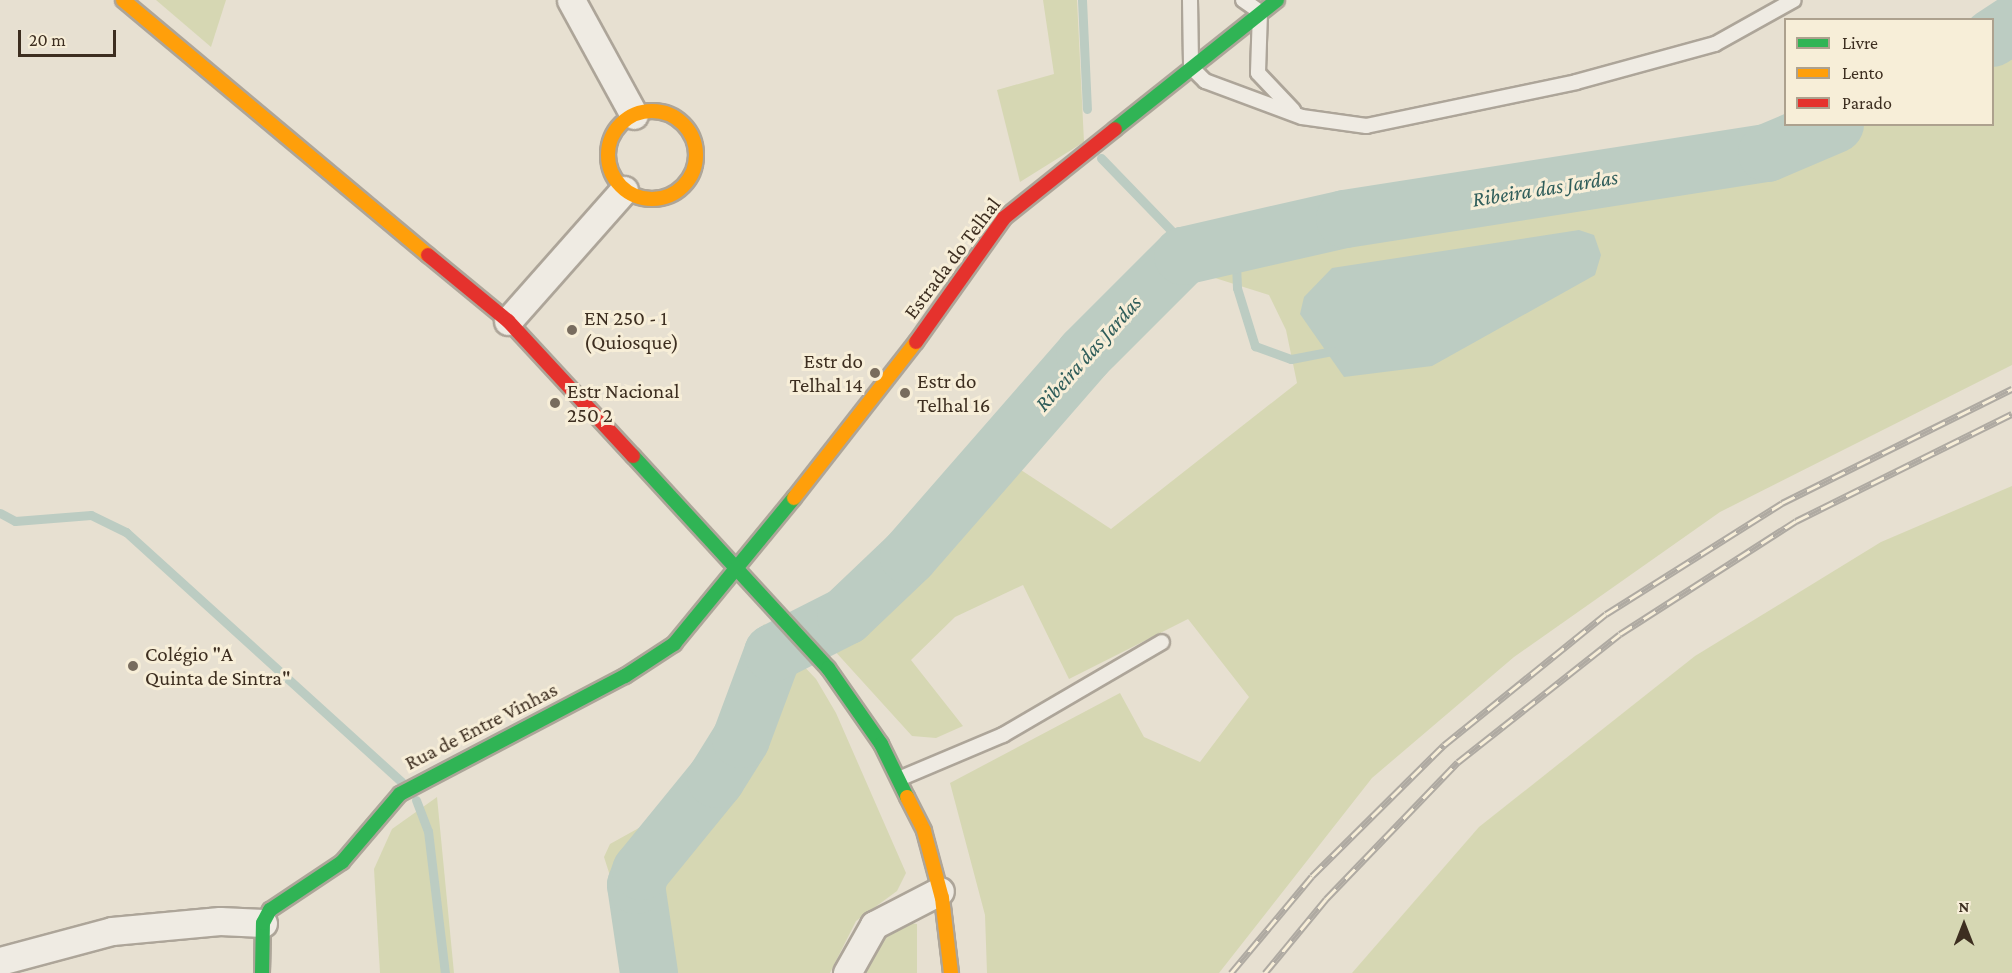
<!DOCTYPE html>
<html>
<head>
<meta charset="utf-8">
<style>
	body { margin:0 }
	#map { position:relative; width:2012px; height:973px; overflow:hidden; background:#e7e0d1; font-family:"Crimson Pro",serif }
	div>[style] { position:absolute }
	.green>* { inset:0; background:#d6d7b3 }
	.water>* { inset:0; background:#bcccc2 }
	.stream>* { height:9px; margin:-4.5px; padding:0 4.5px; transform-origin:4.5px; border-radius:4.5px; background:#bcccc2 }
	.river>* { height:58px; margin:-29px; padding:0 29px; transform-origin:29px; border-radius:29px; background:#bcccc2 }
	.roads { filter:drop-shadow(2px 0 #ada599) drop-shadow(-2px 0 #ada599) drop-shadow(0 2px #ada599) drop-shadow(0 -2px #ada599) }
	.lane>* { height:14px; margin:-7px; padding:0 7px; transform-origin:7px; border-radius:7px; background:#efebe3 }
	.street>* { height:27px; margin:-13.5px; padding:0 13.5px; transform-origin:13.5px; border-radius:13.5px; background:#efebe3 }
	.fast>* { height:14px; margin:-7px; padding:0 7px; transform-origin:7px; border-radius:7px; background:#30b455 }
	.slow>* { height:14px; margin:-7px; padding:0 7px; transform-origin:7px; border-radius:7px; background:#ff9f0a }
	.slow>.ring { margin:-7px; padding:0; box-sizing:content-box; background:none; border:14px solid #ff9f0a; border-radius:50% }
	.jam>* { height:14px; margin:-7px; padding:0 7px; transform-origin:7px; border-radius:7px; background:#e5322d }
	.rail>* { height:7px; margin-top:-3.5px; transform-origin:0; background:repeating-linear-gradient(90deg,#f7eed8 0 14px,#afaaa2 0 28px); box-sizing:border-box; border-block:2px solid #afaaa2 }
	.dots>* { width:16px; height:16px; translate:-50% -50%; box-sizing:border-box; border:3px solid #f7eed8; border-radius:50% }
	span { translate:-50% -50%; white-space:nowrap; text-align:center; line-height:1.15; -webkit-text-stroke:6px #f7eed8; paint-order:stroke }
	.street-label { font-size:21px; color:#3d2e20 }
	.poi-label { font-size:21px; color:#3d2e20 }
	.left { translate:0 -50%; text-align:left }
	.right { translate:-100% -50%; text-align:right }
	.water-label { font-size:22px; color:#2f5d5a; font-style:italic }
	.legend { position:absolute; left:1784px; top:18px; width:210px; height:108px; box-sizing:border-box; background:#f7eed8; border:2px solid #ada18e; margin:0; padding:8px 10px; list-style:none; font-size:18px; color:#3d2e20 }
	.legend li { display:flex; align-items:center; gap:12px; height:30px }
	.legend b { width:30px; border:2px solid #ada18e }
	.north { position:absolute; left:1934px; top:895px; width:60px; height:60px; -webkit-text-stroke:4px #f7eed8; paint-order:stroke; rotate:0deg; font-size:16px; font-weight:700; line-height:24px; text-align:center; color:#3d2e20 }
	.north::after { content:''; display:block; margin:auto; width:21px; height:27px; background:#3d2e20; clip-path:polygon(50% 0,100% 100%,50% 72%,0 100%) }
	.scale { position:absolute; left:18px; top:30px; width:98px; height:27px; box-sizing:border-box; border:3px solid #3d2e20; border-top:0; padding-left:8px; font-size:18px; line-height:21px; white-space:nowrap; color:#3d2e20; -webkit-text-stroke:4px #f7eed8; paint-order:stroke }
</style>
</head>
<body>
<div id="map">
	<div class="green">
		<i style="clip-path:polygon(156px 0,226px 0,211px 47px)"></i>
		<i style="clip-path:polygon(1043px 0,1077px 0,1084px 142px,1020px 182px,997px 90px,1054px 74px)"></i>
		<i style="clip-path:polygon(evenodd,2005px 0,2012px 0,2012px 365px,1720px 512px,1514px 657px,1372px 778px,1219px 973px,987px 973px,985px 915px,950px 783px,1120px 693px,1144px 737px,1200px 762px,1249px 697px,1188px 619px,1069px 679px,1023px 585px,955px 617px,911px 660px,963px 726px,936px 738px,912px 736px,803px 616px,840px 602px,890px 555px,1161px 260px,1236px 228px,1730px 144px,1788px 125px,1992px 124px,1992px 20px,1976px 19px,2005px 0,1196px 272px,1269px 295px,1286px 330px,1297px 383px,1111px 529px,1015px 466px,1196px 272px)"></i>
		<i style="clip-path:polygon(2012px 486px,2012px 973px,1352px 973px,1479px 827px,1695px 656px,1881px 542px)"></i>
		<i style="clip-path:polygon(764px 624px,816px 679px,836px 713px,906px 873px,897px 891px,856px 921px,830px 973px,634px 973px,629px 935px,604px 857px,610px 844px,655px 819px,707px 754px)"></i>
		<i style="clip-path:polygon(437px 797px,454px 973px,380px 973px,374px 869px,392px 829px)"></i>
		<i style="clip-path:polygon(901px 922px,917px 924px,917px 973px,862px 973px,878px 944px)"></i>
	</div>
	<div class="water">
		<i style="clip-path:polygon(1579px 230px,1594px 235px,1601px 255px,1595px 275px,1432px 366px,1344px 377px,1300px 314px,1304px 297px,1332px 268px)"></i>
	</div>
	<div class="stream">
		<i style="left:1082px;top:0;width:109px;rotate:87.4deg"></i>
		<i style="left:1101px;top:158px;width:131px;rotate:45.9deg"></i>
		<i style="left:1235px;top:240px;width:48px;rotate:87.6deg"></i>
		<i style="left:1237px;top:288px;width:61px;rotate:72.8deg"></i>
		<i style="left:1255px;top:346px;width:38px;rotate:20deg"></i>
		<i style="left:1291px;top:359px;width:43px;rotate:-10.8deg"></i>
		<i style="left:0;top:513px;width:17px;rotate:28deg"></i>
		<i style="left:15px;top:521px;width:76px;rotate:-4.5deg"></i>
		<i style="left:91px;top:515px;width:39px;rotate:26deg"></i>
		<i style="left:126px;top:532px;width:372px;rotate:42.2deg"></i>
		<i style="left:416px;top:800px;width:33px;rotate:69deg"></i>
		<i style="left:428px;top:831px;width:143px;rotate:83.2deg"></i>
	</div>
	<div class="river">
		<i style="left:1992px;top:38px;width:24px;rotate:-33deg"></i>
		<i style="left:649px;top:973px;width:89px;rotate:-98.4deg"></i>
		<i style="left:636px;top:885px;width:15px;rotate:-70deg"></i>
		<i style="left:641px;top:871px;width:119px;rotate:-50.8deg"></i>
		<i style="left:716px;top:779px;width:47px;rotate:-58deg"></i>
		<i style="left:741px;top:739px;width:92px;rotate:-69.6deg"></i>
		<i style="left:773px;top:653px;width:82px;rotate:-26.9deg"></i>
		<i style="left:846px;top:616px;width:87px;rotate:-43.6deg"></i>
		<i style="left:909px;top:556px;width:268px;rotate:-48.9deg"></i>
		<i style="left:1085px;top:354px;width:139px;rotate:-45deg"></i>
		<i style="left:1183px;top:256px;width:166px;rotate:-12.9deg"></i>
		<i style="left:1345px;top:219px;width:427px;rotate:-8.9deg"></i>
		<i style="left:1767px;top:153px;width:74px;rotate:-23.1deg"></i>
	</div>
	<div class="roads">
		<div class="lane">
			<i style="left:1190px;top:0;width:67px;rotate:89.1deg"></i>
			<i style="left:1191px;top:67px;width:20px;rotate:45deg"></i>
			<i style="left:1205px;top:81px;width:103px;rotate:20.4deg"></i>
			<i style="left:1302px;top:117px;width:65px;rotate:8deg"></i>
			<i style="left:1366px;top:126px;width:215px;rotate:-11.8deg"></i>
			<i style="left:1576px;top:82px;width:144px;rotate:-15.3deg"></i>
			<i style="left:1715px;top:44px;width:90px;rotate:-29.1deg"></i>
			<i style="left:1243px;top:0;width:21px;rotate:35deg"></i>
			<i style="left:1260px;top:12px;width:61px;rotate:91.9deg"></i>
			<i style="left:1258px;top:73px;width:51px;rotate:46.6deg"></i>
			<i style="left:901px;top:778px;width:111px;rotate:-22.9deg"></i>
			<i style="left:1003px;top:735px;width:184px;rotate:-30.3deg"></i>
		</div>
		<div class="street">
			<i style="left:571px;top:0;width:131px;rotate:61.3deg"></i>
			<i style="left:508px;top:321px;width:175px;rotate:-48.5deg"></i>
			<i style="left:0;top:961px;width:116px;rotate:-15deg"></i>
			<i style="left:112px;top:931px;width:108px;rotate:-5.3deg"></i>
			<i style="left:220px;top:921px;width:43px;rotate:2.7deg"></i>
			<i style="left:847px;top:973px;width:55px;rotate:-60.6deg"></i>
			<i style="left:874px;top:925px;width:74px;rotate:-27.3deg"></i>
		</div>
		<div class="fast">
			<i style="left:1115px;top:129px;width:207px;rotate:-38.5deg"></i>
			<i style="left:633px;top:456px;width:288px;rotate:47.4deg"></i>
			<i style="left:828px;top:668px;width:93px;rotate:55.1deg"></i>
			<i style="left:881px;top:744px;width:59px;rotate:63.9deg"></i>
			<i style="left:262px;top:973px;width:50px;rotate:-88.9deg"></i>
			<i style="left:263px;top:923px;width:15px;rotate:-62deg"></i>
			<i style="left:270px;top:910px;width:87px;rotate:-33.7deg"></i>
			<i style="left:342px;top:862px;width:89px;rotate:-49.5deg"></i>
			<i style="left:400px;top:794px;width:254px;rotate:-27.7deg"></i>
			<i style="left:625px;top:676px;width:59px;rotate:-33.1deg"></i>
			<i style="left:674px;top:644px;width:189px;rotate:-50.6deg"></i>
		</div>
		<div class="slow">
			<i style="left:123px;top:0;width:398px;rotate:39.9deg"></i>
			<i class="ring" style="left:608px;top:111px;width:74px;height:74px"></i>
			<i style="left:794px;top:498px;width:198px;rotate:-52deg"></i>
			<i style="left:907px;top:797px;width:38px;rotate:63deg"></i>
			<i style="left:924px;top:831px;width:69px;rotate:75deg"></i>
			<i style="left:942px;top:898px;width:76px;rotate:83.2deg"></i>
		</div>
		<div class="jam">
			<i style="left:428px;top:255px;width:104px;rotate:39.5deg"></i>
			<i style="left:508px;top:321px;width:184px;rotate:47.2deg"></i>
			<i style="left:916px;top:342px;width:152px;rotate:-54.6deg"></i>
			<i style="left:1004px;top:218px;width:142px;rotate:-38.7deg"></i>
		</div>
	</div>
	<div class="rail">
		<i style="left:1231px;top:973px;width:126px;rotate:-50.1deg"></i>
		<i style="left:1312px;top:876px;width:186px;rotate:-44.8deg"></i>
		<i style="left:1444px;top:745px;width:208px;rotate:-39deg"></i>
		<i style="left:1606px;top:614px;width:208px;rotate:-32.2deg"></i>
		<i style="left:1782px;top:503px;width:257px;rotate:-26.4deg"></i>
		<i style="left:1265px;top:973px;width:96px;rotate:-50.5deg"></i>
		<i style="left:1326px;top:899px;width:190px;rotate:-46.1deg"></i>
		<i style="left:1458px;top:762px;width:206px;rotate:-38.3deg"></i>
		<i style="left:1620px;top:634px;width:209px;rotate:-32.7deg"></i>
		<i style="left:1796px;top:521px;width:241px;rotate:-26.4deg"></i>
	</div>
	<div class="dots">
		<i style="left:572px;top:330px;background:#786c5e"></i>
		<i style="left:875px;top:373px;background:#786c5e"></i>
		<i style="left:905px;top:393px;background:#786c5e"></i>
		<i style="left:555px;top:403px;background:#786c5e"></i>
		<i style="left:133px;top:666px;background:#786c5e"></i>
	</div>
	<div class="street-label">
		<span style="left:952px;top:258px;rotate:-53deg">Estrada do Telhal</span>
		<span style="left:481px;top:726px;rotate:-27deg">Rua de Entre Vinhas</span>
	</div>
	<div class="poi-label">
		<span class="left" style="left:584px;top:330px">EN 250 - 1<br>(Quiosque)</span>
		<span class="right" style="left:863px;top:373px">Estr do<br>Telhal 14</span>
		<span class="left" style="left:917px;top:393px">Estr do<br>Telhal 16</span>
		<span class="left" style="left:567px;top:403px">Estr Nacional<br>250 2</span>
		<span class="left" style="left:145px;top:666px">Colégio "A<br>Quinta de Sintra"</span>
	</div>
	<div class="water-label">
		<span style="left:1545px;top:188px;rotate:-9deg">Ribeira das Jardas</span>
		<span style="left:1088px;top:353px;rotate:-48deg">Ribeira das Jardas</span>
	</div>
	<ul class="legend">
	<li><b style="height:8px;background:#30b455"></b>Livre</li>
	<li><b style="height:8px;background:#ff9f0a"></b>Lento</li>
	<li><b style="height:8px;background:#e5322d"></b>Parado</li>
	</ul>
	<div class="north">N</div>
	<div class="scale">20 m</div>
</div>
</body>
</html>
